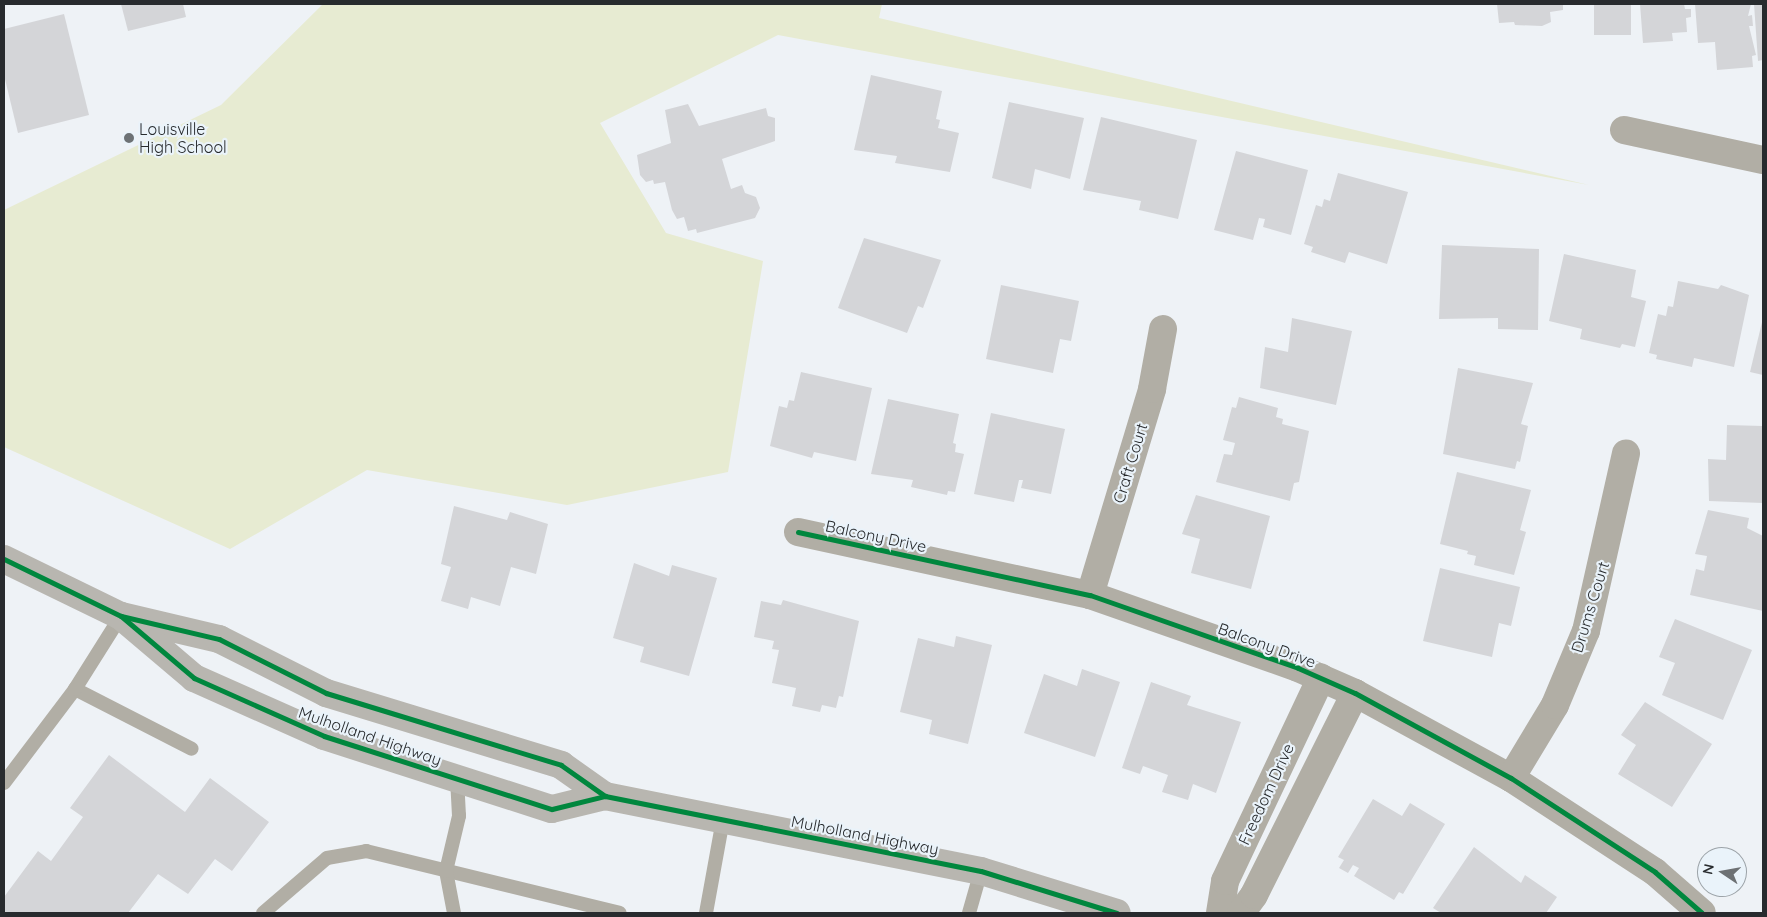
<!DOCTYPE html>
<html>
<head>
<meta charset="utf-8">
<style>
	body { margin:0 }
	#map { position:relative; width:1767px; height:917px; overflow:hidden; background:#eef2f6; font-family:Quicksand,sans-serif }
	div>[style] { position:absolute }
	.green>* { inset:0; background:#e7ebd2 }
	.building>* { inset:0; background:#d4d5d8; transform-origin:0 0 }
	.service>* { height:14px; margin:-7px; padding:0 7px; transform-origin:7px; border-radius:7px; background:#b1aea5 }
	.minor>* { height:28px; margin:-14px; padding:0 14px; transform-origin:14px; border-radius:14px; background:#b1aea5 }
	.secondary>* { height:28px; margin:-14px; padding:0 14px; transform-origin:14px; border-radius:14px; background:#b8b6b0 }
	.cycleway>* { height:5px; margin:-2.5px; padding:0 2.5px; transform-origin:2.5px; border-radius:2.5px; background:#00873e }
	.dots>* { width:14px; height:14px; translate:-50% -50%; box-sizing:border-box; border:2px solid #eaf3fa; border-radius:50% }
	span { translate:-50% -50%; white-space:nowrap; text-align:center; line-height:1.15; -webkit-text-stroke:4.5px #eaf3fa; paint-order:stroke }
	.poi-label { font-size:16px; color:#282b2e }
	.left { translate:0 -50%; text-align:left }
	.street-label { font-size:16px; color:#282b2e }
	.frame { position:absolute; inset:0; border:5px solid #282b2e; pointer-events:none }
	.north { position:absolute; left:1697px; top:847px; width:50px; height:50px; box-sizing:border-box; background:#eaf3fa; border:1px solid #9ca3a8; border-radius:50%; rotate:282deg; font-size:14px; font-weight:700; line-height:20px; text-align:center; color:#282b2e }
	.north::after { content:''; display:block; margin:auto; width:18px; height:22px; background:#6d7174; clip-path:polygon(50% 0,100% 100%,50% 72%,0 100%) }
</style>
</head>
<body>
<div id="map">
	<div class="green">
		<i style="clip-path:polygon(323px 4px,882px 4px,879px 18px,1589px 185px,778px 35px,600px 123px,666px 233px,763px 261px,728px 472px,567px 505px,367px 470px,230px 549px,4px 447px,4px 210px,221px 105px)"></i>
	</div>
	<div class="building">
		<i style="clip-path:polygon(121px 4px,183px 4px,186px 17px,128px 31px)"></i>
		<i style="clip-path:polygon(1497px 4px,1563px 4px,1563px 10px,1550px 12px,1551px 22px,1542px 26px,1515px 25px,1514px 22px,1499px 23px)"></i>
		<i style="left:1594px;top:4px;width:37px;height:31px"></i>
		<i style="clip-path:polygon(1640px 4px,1684px 4px,1685px 9px,1691px 9px,1691px 17px,1686px 18px,1687px 32px,1672px 33px,1673px 41px,1643px 43px)"></i>
		<i style="clip-path:polygon(1695px 4px,1751px 4px,1748px 16px,1752px 15px,1753px 26px,1749px 26px,1756px 55px,1752px 56px,1753px 67px,1717px 70px,1715px 42px,1698px 43px)"></i>
		<i style="clip-path:polygon(1754px 4px,1763px 4px,1763px 60px,1758px 61px)"></i>
		<i style="clip-path:polygon(64px 14px,89px 115px,18px 133px,4px 75px,4px 29px)"></i>
		<i style="clip-path:polygon(871px 75px,942px 91px,936px 119px,940px 120px,938px 128px,959px 133px,950px 172px,895px 163px,897px 156px,854px 150px)"></i>
		<i style="clip-path:polygon(1009px 102px,1084px 118px,1070px 179px,1035px 169px,1031px 189px,992px 178px)"></i>
		<i style="clip-path:polygon(688px 104px,699px 126px,766px 108px,768px 116px,775px 118px,775px 141px,722px 159px,731px 189px,742px 185px,745px 193px,756px 197px,760px 208px,755px 218px,697px 233px,696px 229px,688px 231px,684px 217px,677px 219px,672px 210px,665px 182px,654px 184px,653px 180px,646px 182px,640px 175px,637px 155px,671px 143px,665px 110px)"></i>
		<i style="clip-path:polygon(1101px 117px,1197px 140px,1178px 219px,1139px 210px,1141px 201px,1083px 190px)"></i>
		<i style="clip-path:polygon(1236px 151px,1308px 170px,1291px 235px,1263px 227px,1265px 219px,1259px 218px,1253px 240px,1214px 230px)"></i>
		<i style="clip-path:polygon(1338px 173px,1408px 192px,1387px 264px,1349px 252px,1345px 263px,1311px 252px,1313px 247px,1304px 244px,1316px 205px,1322px 207px,1324px 199px,1330px 201px)"></i>
		<i style="clip-path:polygon(864px 238px,941px 260px,923px 308px,918px 306px,907px 333px,838px 308px)"></i>
		<i style="clip-path:polygon(1442px 245px,1539px 249px,1538px 330px,1498px 329px,1498px 318px,1439px 319px)"></i>
		<i style="clip-path:polygon(1564px 254px,1636px 270px,1631px 297px,1646px 301px,1635px 347px,1622px 344px,1620px 348px,1580px 339px,1582px 329px,1549px 321px)"></i>
		<i style="clip-path:polygon(1678px 281px,1718px 289px,1721px 285px,1749px 295px,1734px 367px,1694px 358px,1692px 367px,1656px 359px,1657px 355px,1649px 353px,1658px 314px,1666px 316px,1668px 306px,1673px 307px)"></i>
		<i style="clip-path:polygon(1001px 285px,1079px 301px,1071px 341px,1060px 339px,1053px 373px,986px 359px)"></i>
		<i style="clip-path:polygon(1292px 318px,1352px 331px,1336px 405px,1260px 388px,1265px 347px,1288px 352px)"></i>
		<i style="clip-path:polygon(1763px 318px,1763px 375px,1750px 372px)"></i>
		<i style="clip-path:polygon(1458px 368px,1533px 383px,1521px 424px,1528px 426px,1520px 462px,1517px 461px,1515px 469px,1443px 454px)"></i>
		<i style="clip-path:polygon(801px 372px,872px 388px,856px 461px,814px 452px,812px 458px,770px 446px,779px 406px,787px 408px,789px 400px,794px 401px)"></i>
		<i style="clip-path:polygon(1239px 397px,1278px 408px,1276px 417px,1283px 419px,1282px 424px,1309px 431px,1299px 482px,1294px 483px,1290px 501px,1216px 482px,1224px 454px,1232px 455px,1235px 443px,1223px 440px,1232px 407px,1236px 408px)"></i>
		<i style="clip-path:polygon(888px 399px,959px 414px,953px 443px,956px 444px,955px 452px,964px 454px,955px 492px,948px 491px,947px 495px,911px 487px,913px 480px,871px 474px)"></i>
		<i style="clip-path:polygon(991px 413px,1065px 429px,1051px 494px,1021px 488px,1023px 480px,1019px 480px,1014px 502px,974px 494px)"></i>
		<i style="clip-path:polygon(1727px 425px,1763px 426px,1763px 503px,1709px 501px,1708px 459px,1726px 460px)"></i>
		<i style="clip-path:polygon(1457px 472px,1531px 490px,1520px 530px,1526px 532px,1514px 575px,1474px 565px,1476px 556px,1467px 554px,1468px 551px,1440px 544px)"></i>
		<i style="clip-path:polygon(1196px 495px,1270px 516px,1251px 589px,1191px 573px,1200px 539px,1182px 534px)"></i>
		<i style="clip-path:polygon(454px 506px,507px 520px,510px 512px,548px 524px,536px 574px,511px 567px,500px 606px,471px 597px,468px 609px,441px 601px,451px 567px,441px 564px)"></i>
		<i style="clip-path:polygon(1708px 510px,1749px 518px,1747px 528px,1763px 536px,1763px 611px,1690px 595px,1696px 569px,1704px 571px,1707px 556px,1695px 554px)"></i>
		<i style="clip-path:polygon(634px 563px,669px 576px,672px 565px,717px 578px,689px 676px,640px 662px,644px 647px,613px 638px)"></i>
		<i style="clip-path:polygon(1440px 568px,1520px 587px,1511px 626px,1499px 623px,1492px 657px,1423px 641px)"></i>
		<i style="clip-path:polygon(783px 600px,859px 621px,843px 697px,839px 696px,836px 708px,822px 705px,820px 712px,792px 706px,796px 688px,772px 683px,779px 650px,772px 649px,774px 641px,754px 637px,761px 601px,781px 605px)"></i>
		<i style="clip-path:polygon(1675px 619px,1752px 650px,1723px 720px,1662px 695px,1675px 663px,1659px 657px)"></i>
		<i style="clip-path:polygon(956px 636px,992px 645px,968px 744px,929px 734px,932px 720px,900px 712px,918px 638px,954px 647px)"></i>
		<i style="clip-path:polygon(1082px 669px,1120px 682px,1095px 757px,1024px 733px,1044px 674px,1077px 686px)"></i>
		<i style="clip-path:polygon(1151px 682px,1191px 696px,1187px 705px,1241px 722px,1216px 793px,1193px 784px,1188px 800px,1162px 792px,1168px 775px,1143px 766px,1140px 774px,1122px 768px)"></i>
		<i style="clip-path:polygon(1645px 702px,1712px 744px,1672px 807px,1618px 774px,1636px 745px,1621px 735px)"></i>
		<i style="clip-path:polygon(109px 755px,185px 812px,210px 778px,269px 822px,232px 871px,215px 859px,188px 894px,158px 874px,128px 913px,4px 913px,4px 897px,38px 851px,51px 861px,83px 817px,70px 808px)"></i>
		<i style="clip-path:polygon(1373px 799px,1402px 816px,1410px 803px,1445px 824px,1403px 894px,1399px 892px,1394px 900px,1354px 876px,1359px 868px,1353px 865px,1348px 873px,1339px 868px,1344px 860px,1338px 857px)"></i>
		<i style="clip-path:polygon(1474px 847px,1521px 883px,1525px 875px,1557px 897px,1546px 913px,1441px 913px,1433px 908px)"></i>
	</div>
	<div class="service">
		<i style="left:75px;top:689px;width:131px;rotate:27.1deg"></i>
		<i style="left:4px;top:783px;width:118px;rotate:-52.9deg"></i>
		<i style="left:75px;top:689px;width:86px;rotate:-57.8deg"></i>
		<i style="left:263px;top:913px;width:84px;rotate:-40.7deg"></i>
		<i style="left:327px;top:858px;width:40px;rotate:-10deg"></i>
		<i style="left:366px;top:851px;width:261px;rotate:13.7deg"></i>
		<i style="left:454px;top:913px;width:43px;rotate:-100.8deg"></i>
		<i style="left:446px;top:871px;width:57px;rotate:-76.7deg"></i>
		<i style="left:459px;top:816px;width:37px;rotate:-93deg"></i>
		<i style="left:706px;top:913px;width:96px;rotate:-79.7deg"></i>
		<i style="left:969px;top:913px;width:44px;rotate:-74.1deg"></i>
	</div>
	<div class="minor">
		<i style="left:1624px;top:130px;width:142px;rotate:12.2deg"></i>
		<i style="left:798px;top:532px;width:299px;rotate:12.2deg"></i>
		<i style="left:1090px;top:595px;width:220px;rotate:19.3deg"></i>
		<i style="left:1298px;top:668px;width:62px;rotate:23.7deg"></i>
		<i style="left:1355px;top:693px;width:178px;rotate:28.6deg"></i>
		<i style="left:1511px;top:778px;width:172px;rotate:33.1deg"></i>
		<i style="left:1655px;top:872px;width:62px;rotate:41.1deg"></i>
		<i style="left:1090px;top:595px;width:215px;rotate:-73.2deg"></i>
		<i style="left:1152px;top:389px;width:61px;rotate:-79.6deg"></i>
		<i style="left:1511px;top:778px;width:85px;rotate:-58.9deg"></i>
		<i style="left:1555px;top:705px;width:80px;rotate:-67.3deg"></i>
		<i style="left:1586px;top:631px;width:182px;rotate:-77.3deg"></i>
		<i style="left:1220px;top:913px;width:32px;rotate:-81deg"></i>
		<i style="left:1225px;top:881px;width:225px;rotate:-64.7deg"></i>
		<i style="left:1241px;top:913px;width:22px;rotate:-54deg"></i>
		<i style="left:1254px;top:895px;width:226px;rotate:-63.4deg"></i>
	</div>
	<div class="secondary">
		<i style="left:4px;top:559px;width:130px;rotate:26deg"></i>
		<i style="left:121px;top:616px;width:101px;rotate:13.2deg"></i>
		<i style="left:219px;top:639px;width:120px;rotate:26.8deg"></i>
		<i style="left:326px;top:693px;width:246px;rotate:17deg"></i>
		<i style="left:561px;top:765px;width:54px;rotate:35.2deg"></i>
		<i style="left:121px;top:616px;width:96px;rotate:40.3deg"></i>
		<i style="left:194px;top:678px;width:142px;rotate:24deg"></i>
		<i style="left:324px;top:736px;width:239px;rotate:17.8deg"></i>
		<i style="left:552px;top:809px;width:55px;rotate:-13.8deg"></i>
		<i style="left:605px;top:796px;width:383px;rotate:11.3deg"></i>
		<i style="left:981px;top:871px;width:142px;rotate:17.2deg"></i>
	</div>
	<div class="cycleway">
		<i style="left:798px;top:532px;width:299px;rotate:12.2deg"></i>
		<i style="left:1090px;top:595px;width:220px;rotate:19.3deg"></i>
		<i style="left:1298px;top:668px;width:62px;rotate:23.7deg"></i>
		<i style="left:1355px;top:693px;width:178px;rotate:28.6deg"></i>
		<i style="left:1511px;top:778px;width:172px;rotate:33.1deg"></i>
		<i style="left:1655px;top:872px;width:62px;rotate:41.1deg"></i>
		<i style="left:4px;top:559px;width:130px;rotate:26deg"></i>
		<i style="left:121px;top:616px;width:101px;rotate:13.2deg"></i>
		<i style="left:219px;top:639px;width:120px;rotate:26.8deg"></i>
		<i style="left:326px;top:693px;width:246px;rotate:17deg"></i>
		<i style="left:561px;top:765px;width:54px;rotate:35.2deg"></i>
		<i style="left:121px;top:616px;width:96px;rotate:40.3deg"></i>
		<i style="left:194px;top:678px;width:142px;rotate:24deg"></i>
		<i style="left:324px;top:736px;width:239px;rotate:17.8deg"></i>
		<i style="left:552px;top:809px;width:55px;rotate:-13.8deg"></i>
		<i style="left:605px;top:796px;width:383px;rotate:11.3deg"></i>
		<i style="left:981px;top:871px;width:142px;rotate:17.2deg"></i>
	</div>
	<div class="dots">
		<i style="left:129px;top:138px;background:#6d7174"></i>
	</div>
	<div class="poi-label">
		<span class="left" style="left:139px;top:138px">Louisville<br>High School</span>
	</div>
	<div class="street-label">
		<span style="left:1130px;top:463px;rotate:-73deg">Craft Court</span>
		<span style="left:876px;top:536px;rotate:12deg">Balcony Drive</span>
		<span style="left:1590px;top:607px;rotate:-73deg">Drums Court</span>
		<span style="left:1267px;top:645px;rotate:20deg">Balcony Drive</span>
		<span style="left:370px;top:736px;rotate:19deg">Mulholland Highway</span>
		<span style="left:1266px;top:794px;rotate:-65deg">Freedom Drive</span>
		<span style="left:865px;top:835px;rotate:11deg">Mulholland Highway</span>
	</div>
	<div class="frame"></div>
	<div class="north">N</div>
</div>
</body>
</html>
